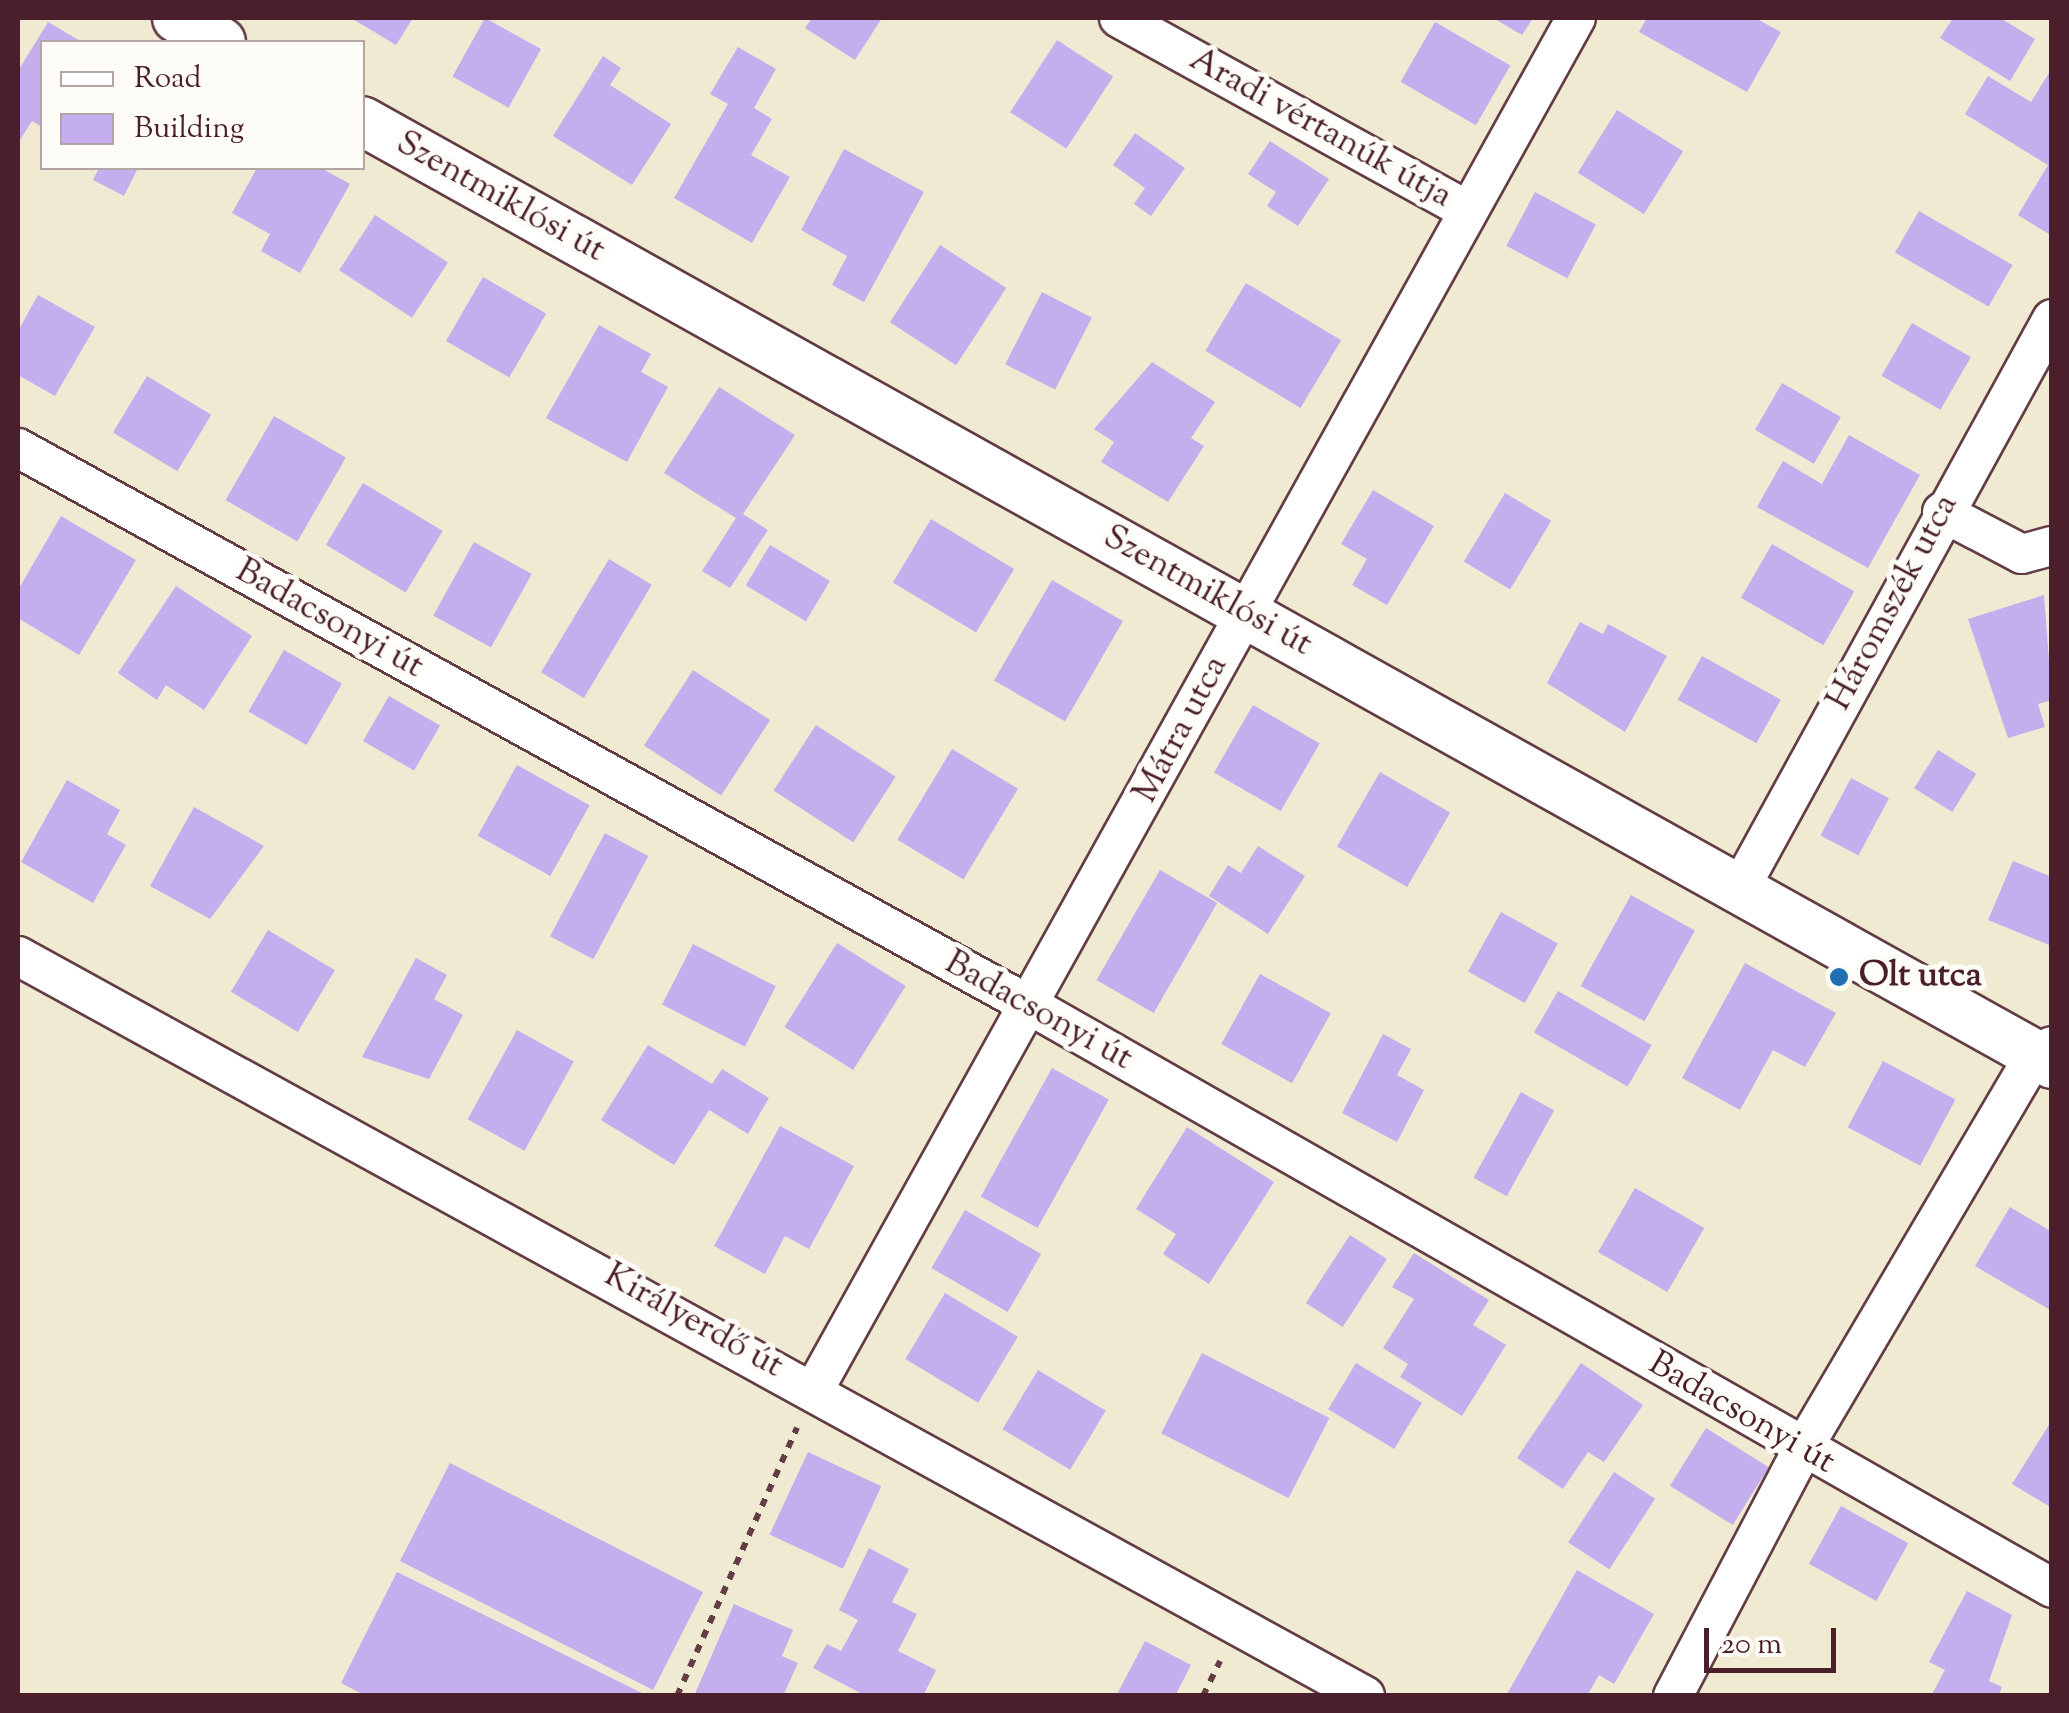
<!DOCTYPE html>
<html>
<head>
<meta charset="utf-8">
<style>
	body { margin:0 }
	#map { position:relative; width:2069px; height:1713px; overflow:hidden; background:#f1ead2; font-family:"Sorts Mill Goudy",serif }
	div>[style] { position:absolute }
	.building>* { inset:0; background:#c4aeee; transform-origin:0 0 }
	.path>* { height:6px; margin-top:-3px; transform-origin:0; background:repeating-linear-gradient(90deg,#633d44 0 8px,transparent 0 16px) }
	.roads { filter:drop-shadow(2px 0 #633d44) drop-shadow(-2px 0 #633d44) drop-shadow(0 2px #633d44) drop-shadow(0 -2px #633d44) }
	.minor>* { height:38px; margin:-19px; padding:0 19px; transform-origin:19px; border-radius:19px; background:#fff }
	.tertiary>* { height:48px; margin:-24px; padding:0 24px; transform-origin:24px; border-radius:24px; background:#fff }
	.dots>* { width:28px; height:28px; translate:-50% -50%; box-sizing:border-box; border:5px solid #fdfcf7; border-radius:50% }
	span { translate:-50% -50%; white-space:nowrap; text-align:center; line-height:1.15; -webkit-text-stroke:10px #fdfcf7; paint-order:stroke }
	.street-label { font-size:35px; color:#4a1f2b }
	.poi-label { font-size:35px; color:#4a1f2b; font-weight:700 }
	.left { translate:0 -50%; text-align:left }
	.frame { position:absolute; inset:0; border:20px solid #4a1f2b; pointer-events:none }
	.legend { position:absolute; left:40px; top:40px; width:325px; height:130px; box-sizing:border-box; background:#fdfcf7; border:2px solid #b5a4a5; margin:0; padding:12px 18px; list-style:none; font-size:30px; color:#4a1f2b }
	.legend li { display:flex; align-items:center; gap:20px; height:50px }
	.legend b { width:50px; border:2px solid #b5a4a5 }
	.scale { position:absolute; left:1704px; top:1628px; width:132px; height:45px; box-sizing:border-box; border:5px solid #4a1f2b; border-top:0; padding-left:12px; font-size:30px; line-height:35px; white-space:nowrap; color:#4a1f2b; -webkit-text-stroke:8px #fdfcf7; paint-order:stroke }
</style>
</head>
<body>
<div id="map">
	<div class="building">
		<i style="clip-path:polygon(351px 18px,413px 18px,396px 45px)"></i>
		<i style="left:485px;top:18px;width:64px;height:67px;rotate:29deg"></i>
		<i style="clip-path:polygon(812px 18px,882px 18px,855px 60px,805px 28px)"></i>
		<i style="clip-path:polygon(1493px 18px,1533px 18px,1522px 35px)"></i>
		<i style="clip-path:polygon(1647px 18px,1755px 18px,1781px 32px,1747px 92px,1639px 32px)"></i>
		<i style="clip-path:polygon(1953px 18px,2000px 18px,2035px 39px,2010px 81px,1940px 38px)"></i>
		<i style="clip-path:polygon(48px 22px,82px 42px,42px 42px,42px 127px,32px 121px,18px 143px,18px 71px)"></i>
		<i style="left:1435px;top:22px;width:87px;height:69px;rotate:30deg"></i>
		<i style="left:1057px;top:40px;width:67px;height:86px;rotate:33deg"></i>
		<i style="clip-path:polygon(738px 47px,776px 69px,754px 108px,772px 119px,751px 155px,790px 177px,752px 243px,674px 198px,728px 104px,710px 94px)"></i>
		<i style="clip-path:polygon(603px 56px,621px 68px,610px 85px,671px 124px,632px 185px,553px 136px)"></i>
		<i style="clip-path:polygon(2052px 68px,2052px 236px,2018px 215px,2048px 165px,1965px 114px,1988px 76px,2031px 102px)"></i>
		<i style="left:1617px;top:110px;width:78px;height:74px;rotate:32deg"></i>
		<i style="clip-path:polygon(1135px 133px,1185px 168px,1151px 216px,1134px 204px,1145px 188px,1113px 165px)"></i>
		<i style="clip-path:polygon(1270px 141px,1329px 179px,1298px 226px,1267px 206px,1276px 192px,1248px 174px)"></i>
		<i style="clip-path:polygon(844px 149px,924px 192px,864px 302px,832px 285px,847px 256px,801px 230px)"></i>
		<i style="clip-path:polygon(99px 168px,138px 168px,124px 196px,93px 180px)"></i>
		<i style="clip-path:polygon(257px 168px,321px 168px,350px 184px,300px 273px,261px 251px,270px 234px,232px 213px)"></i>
		<i style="left:1535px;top:192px;width:69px;height:61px;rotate:28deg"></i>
		<i style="left:1919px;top:211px;width:108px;height:48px;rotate:30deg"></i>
		<i style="left:375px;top:215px;width:87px;height:66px;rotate:33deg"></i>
		<i style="left:940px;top:245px;width:79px;height:92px;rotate:33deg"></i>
		<i style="left:483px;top:277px;width:73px;height:74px;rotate:30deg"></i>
		<i style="left:1246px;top:283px;width:111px;height:79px;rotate:31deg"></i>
		<i style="left:1042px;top:292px;width:56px;height:81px;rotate:27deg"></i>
		<i style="clip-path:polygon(38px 295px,95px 327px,55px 396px,18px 375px,18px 331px)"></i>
		<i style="left:1912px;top:323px;width:68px;height:61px;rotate:30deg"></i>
		<i style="clip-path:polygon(599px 325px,651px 354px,641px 372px,668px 387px,627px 462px,546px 418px)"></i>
		<i style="clip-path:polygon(1152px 362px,1215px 402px,1191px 438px,1204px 446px,1168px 502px,1101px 462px,1114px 442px,1094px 429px)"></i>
		<i style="left:147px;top:376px;width:75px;height:66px;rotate:31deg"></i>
		<i style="left:1782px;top:383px;width:68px;height:54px;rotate:30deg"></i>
		<i style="clip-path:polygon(719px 387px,795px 435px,743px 514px,768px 530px,730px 588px,702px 571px,736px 518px,664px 473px)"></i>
		<i style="left:274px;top:416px;width:83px;height:97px;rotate:30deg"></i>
		<i style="clip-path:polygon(1849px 435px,1920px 475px,1868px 568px,1757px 507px,1783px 461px,1822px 484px)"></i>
		<i style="left:363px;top:483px;width:93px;height:72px;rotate:31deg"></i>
		<i style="clip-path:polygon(1373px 490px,1434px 526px,1387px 605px,1352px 585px,1367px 559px,1341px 544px)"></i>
		<i style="left:1505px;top:493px;width:54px;height:80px;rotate:31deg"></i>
		<i style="clip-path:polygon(61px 516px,136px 560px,79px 655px,18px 618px,18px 590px)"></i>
		<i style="left:931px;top:519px;width:97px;height:74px;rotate:31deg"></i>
		<i style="left:474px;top:542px;width:66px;height:84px;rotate:29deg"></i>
		<i style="left:1772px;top:544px;width:95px;height:62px;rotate:30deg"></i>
		<i style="left:770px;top:545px;width:70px;height:47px;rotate:31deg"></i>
		<i style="left:609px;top:559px;width:50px;height:132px;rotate:31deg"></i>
		<i style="left:1052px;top:580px;width:82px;height:116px;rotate:30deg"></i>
		<i style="clip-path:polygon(176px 586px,252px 636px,204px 710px,166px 685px,157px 700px,118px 673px)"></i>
		<i style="clip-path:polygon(2044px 595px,2052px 700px,2038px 704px,2045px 727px,2008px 738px,1968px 619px)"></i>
		<i style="clip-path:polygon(1580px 622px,1603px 634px,1608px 624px,1667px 656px,1625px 732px,1547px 683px)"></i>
		<i style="left:284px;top:650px;width:67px;height:71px;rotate:30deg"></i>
		<i style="left:1702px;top:656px;width:90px;height:50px;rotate:29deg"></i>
		<i style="left:693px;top:670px;width:92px;height:90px;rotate:33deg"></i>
		<i style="left:389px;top:696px;width:59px;height:52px;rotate:30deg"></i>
		<i style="left:1253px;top:705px;width:77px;height:78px;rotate:30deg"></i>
		<i style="left:816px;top:725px;width:95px;height:78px;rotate:33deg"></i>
		<i style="left:952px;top:749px;width:77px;height:106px;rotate:31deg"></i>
		<i style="left:1938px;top:750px;width:45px;height:45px;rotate:32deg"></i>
		<i style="left:517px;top:765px;width:83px;height:81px;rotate:29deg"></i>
		<i style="left:1380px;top:772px;width:81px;height:86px;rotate:30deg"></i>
		<i style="left:1851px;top:778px;width:43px;height:65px;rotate:28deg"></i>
		<i style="clip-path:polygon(67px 780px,120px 810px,107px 834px,126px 845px,93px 903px,21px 862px)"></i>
		<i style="clip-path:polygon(194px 807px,264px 846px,210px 919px,150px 886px)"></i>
		<i style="left:605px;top:833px;width:49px;height:117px;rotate:28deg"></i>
		<i style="clip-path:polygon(1258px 846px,1305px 876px,1268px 934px,1209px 896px,1228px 865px,1241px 873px)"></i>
		<i style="clip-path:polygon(2013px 861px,2052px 877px,2052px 946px,1988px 920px)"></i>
		<i style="left:1160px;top:870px;width:66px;height:127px;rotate:30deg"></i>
		<i style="left:1631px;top:895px;width:73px;height:104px;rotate:29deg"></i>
		<i style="left:1501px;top:912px;width:65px;height:68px;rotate:29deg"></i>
		<i style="left:268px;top:930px;width:78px;height:72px;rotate:31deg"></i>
		<i style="left:837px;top:943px;width:81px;height:99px;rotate:32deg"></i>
		<i style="left:693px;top:944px;width:93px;height:68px;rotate:27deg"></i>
		<i style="clip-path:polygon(416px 958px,447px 975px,434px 999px,463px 1015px,429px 1079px,362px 1057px)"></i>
		<i style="clip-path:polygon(1745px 963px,1836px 1013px,1805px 1067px,1773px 1050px,1740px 1110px,1682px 1078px)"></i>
		<i style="left:1260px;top:974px;width:81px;height:80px;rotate:29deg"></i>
		<i style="left:1558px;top:991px;width:108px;height:48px;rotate:30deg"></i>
		<i style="left:517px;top:1030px;width:65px;height:102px;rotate:29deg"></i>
		<i style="clip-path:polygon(1383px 1034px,1411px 1049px,1397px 1075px,1424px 1090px,1397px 1142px,1342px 1113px)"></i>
		<i style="clip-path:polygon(648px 1045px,712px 1084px,722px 1069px,769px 1098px,748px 1134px,709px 1110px,674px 1165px,601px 1120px)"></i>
		<i style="left:1883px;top:1061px;width:82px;height:75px;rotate:28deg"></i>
		<i style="left:1052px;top:1068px;width:65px;height:147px;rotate:29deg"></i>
		<i style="left:1521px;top:1092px;width:38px;height:98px;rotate:29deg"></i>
		<i style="clip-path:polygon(780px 1126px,854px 1166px,809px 1249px,785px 1236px,765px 1274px,714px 1246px)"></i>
		<i style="clip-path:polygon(1187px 1127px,1274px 1182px,1209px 1284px,1163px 1254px,1176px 1234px,1136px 1209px)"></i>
		<i style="left:1635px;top:1188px;width:80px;height:74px;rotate:30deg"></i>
		<i style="clip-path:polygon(2010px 1207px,2052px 1232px,2052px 1311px,1975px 1266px)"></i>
		<i style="left:965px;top:1210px;width:88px;height:67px;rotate:30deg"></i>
		<i style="left:1350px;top:1235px;width:44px;height:81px;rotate:33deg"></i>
		<i style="clip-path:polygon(1414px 1253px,1489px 1300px,1473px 1325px,1506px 1345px,1462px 1416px,1400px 1377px,1408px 1364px,1383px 1348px,1414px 1299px,1392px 1287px)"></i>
		<i style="left:945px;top:1293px;width:85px;height:77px;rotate:31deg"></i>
		<i style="left:1202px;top:1353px;width:143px;height:90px;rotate:27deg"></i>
		<i style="left:1356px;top:1363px;width:77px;height:54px;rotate:31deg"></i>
		<i style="clip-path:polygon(1581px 1363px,1643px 1405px,1604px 1462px,1588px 1452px,1563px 1489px,1517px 1458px)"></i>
		<i style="left:1038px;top:1370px;width:79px;height:69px;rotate:31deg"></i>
		<i style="clip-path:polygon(2052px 1420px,2052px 1508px,2012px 1484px)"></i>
		<i style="left:1706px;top:1428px;width:74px;height:68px;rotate:32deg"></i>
		<i style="left:808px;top:1452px;width:81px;height:91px;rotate:25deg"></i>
		<i style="left:450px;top:1463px;width:284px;height:110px;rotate:27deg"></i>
		<i style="left:1614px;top:1472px;width:49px;height:84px;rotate:33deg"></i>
		<i style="left:1841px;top:1506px;width:77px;height:66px;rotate:29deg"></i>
		<i style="clip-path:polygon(869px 1548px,909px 1569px,892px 1602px,917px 1614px,898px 1651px,936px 1670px,923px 1696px,866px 1696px,813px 1668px,827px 1644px,841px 1651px,858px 1620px,839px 1610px)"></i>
		<i style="clip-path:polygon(1577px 1570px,1654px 1614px,1614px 1684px,1599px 1675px,1587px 1696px,1506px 1696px)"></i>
		<i style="clip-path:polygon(397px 1572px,648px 1696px,366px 1696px,341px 1683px)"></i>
		<i style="clip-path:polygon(1967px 1591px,2012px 1615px,1989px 1681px,2002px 1687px,1998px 1696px,1931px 1696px,1945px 1670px,1929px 1662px)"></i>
		<i style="clip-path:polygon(734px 1604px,793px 1630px,782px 1656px,798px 1663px,783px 1696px,694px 1696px)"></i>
		<i style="clip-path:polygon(1145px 1641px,1191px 1665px,1175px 1696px,1116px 1696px)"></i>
	</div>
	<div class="path">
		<i style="left:677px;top:1696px;width:294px;rotate:-65.9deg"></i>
		<i style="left:1203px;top:1696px;width:39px;rotate:-64deg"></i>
	</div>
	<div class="roads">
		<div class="minor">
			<i style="left:1119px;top:18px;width:399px;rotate:28.9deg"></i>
			<i style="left:18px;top:448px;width:1157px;rotate:28.85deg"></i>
			<i style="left:1031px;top:1006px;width:1175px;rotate:29.68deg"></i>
			<i style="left:1942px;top:512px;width:90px;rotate:27.7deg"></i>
			<i style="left:2022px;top:554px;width:31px;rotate:-15deg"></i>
			<i style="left:1740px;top:888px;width:649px;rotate:-61.26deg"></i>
			<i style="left:18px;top:956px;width:1537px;rotate:28.78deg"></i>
			<i style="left:815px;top:1388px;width:1567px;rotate:-60.95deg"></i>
			<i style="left:1673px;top:1696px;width:278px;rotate:-62.3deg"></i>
			<i style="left:1802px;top:1450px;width:459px;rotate:-59.5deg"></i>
			<i style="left:2035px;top:1055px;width:19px;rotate:-28deg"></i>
		</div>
		<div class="tertiary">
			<i style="left:177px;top:18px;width:50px;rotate:28.6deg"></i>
			<i style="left:362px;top:121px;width:1935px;rotate:29.16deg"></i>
		</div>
	</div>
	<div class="dots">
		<i style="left:1839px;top:977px;background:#1f6fb2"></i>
	</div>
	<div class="street-label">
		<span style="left:1320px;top:129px;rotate:29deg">Aradi vértanúk útja</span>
		<span style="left:500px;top:198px;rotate:29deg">Szentmiklósi út</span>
		<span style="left:1207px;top:592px;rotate:29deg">Szentmiklósi út</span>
		<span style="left:1894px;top:603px;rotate:-62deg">Háromszék utca</span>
		<span style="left:329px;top:620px;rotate:29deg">Badacsonyi út</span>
		<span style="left:1182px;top:730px;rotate:-62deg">Mátra utca</span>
		<span style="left:1038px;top:1012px;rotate:29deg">Badacsonyi út</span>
		<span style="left:693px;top:1322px;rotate:29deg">Királyerdő út</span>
		<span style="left:1741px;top:1414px;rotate:30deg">Badacsonyi út</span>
	</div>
	<div class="poi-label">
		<span class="left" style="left:1859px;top:977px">Olt utca</span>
	</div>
	<div class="frame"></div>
	<ul class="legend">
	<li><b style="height:12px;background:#fff"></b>Road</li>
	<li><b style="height:28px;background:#c4aeee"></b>Building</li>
	</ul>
	<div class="scale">20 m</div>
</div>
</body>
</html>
